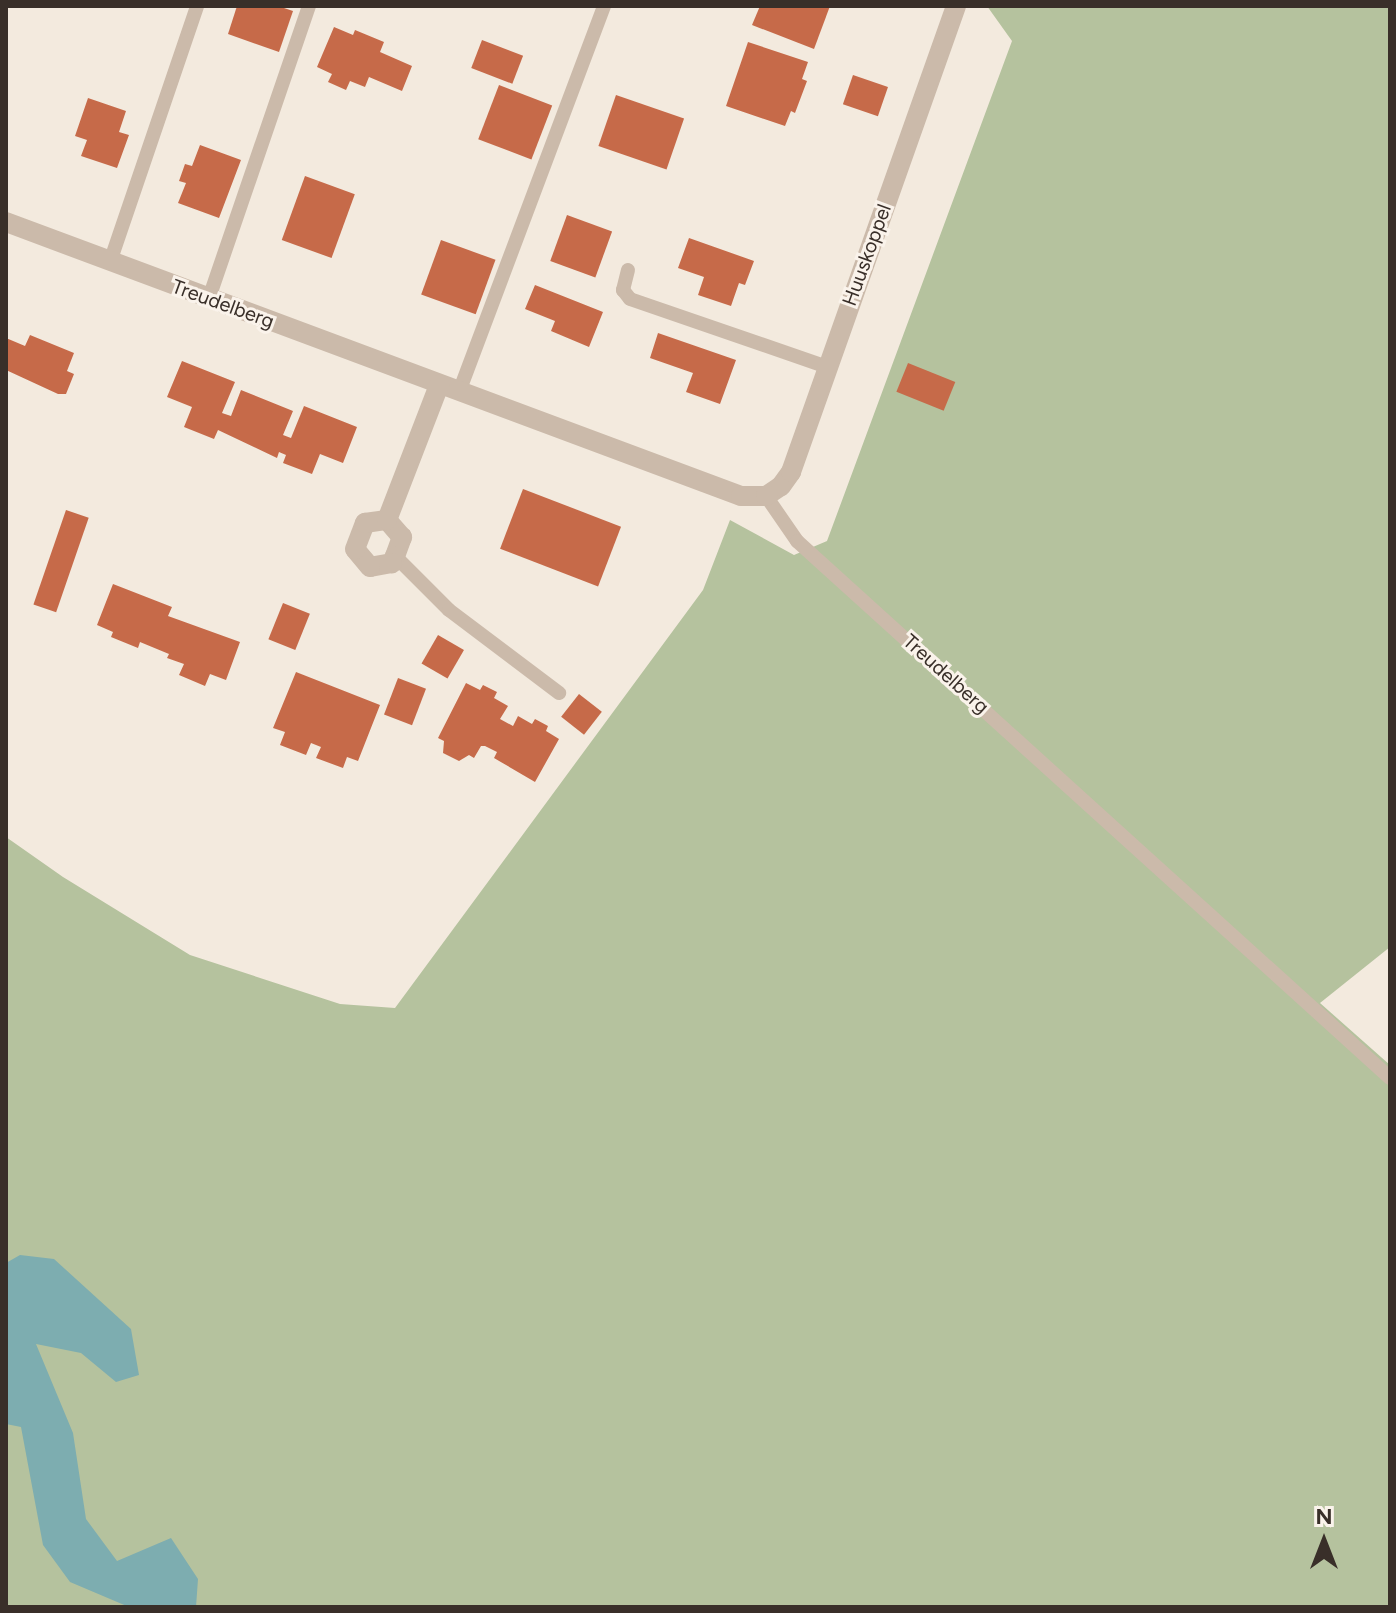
<!DOCTYPE html>
<html>
<head>
<meta charset="utf-8">
<style>
	body { margin:0 }
	#map { position:relative; width:1396px; height:1613px; overflow:hidden; background:#f3eade; font-family:Figtree,sans-serif }
	div>[style] { position:absolute }
	.green>* { inset:0; background:#b5c29e }
	.water>* { inset:0; background:#7dadb0 }
	.building>* { inset:0; background:#c66a49; transform-origin:0 0 }
	.service>* { height:14px; margin:-7px; padding:0 7px; transform-origin:7px; border-radius:7px; background:#cbbaaa }
	.minor>* { height:20px; margin:-10px; padding:0 10px; transform-origin:10px; border-radius:10px; background:#cbbaaa }
	span { translate:-50% -50%; white-space:nowrap; text-align:center; line-height:1.15; -webkit-text-stroke:6px #faf3eb; paint-order:stroke }
	.street-label { font-size:20px; color:#392f29 }
	.frame { position:absolute; inset:0; border:8px solid #392f29; pointer-events:none }
	.north { position:absolute; left:1284px; top:1501px; width:80px; height:80px; -webkit-text-stroke:6px #faf3eb; paint-order:stroke; rotate:0deg; font-size:22px; font-weight:700; line-height:32px; text-align:center; color:#392f29 }
	.north::after { content:''; display:block; margin:auto; width:28px; height:36px; background:#392f29; clip-path:polygon(50% 0,100% 100%,50% 72%,0 100%) }
</style>
</head>
<body>
<div id="map">
	<div class="green">
		<i style="clip-path:polygon(987px 6px,1390px 6px,1390px 947px,1320px 1003px,1390px 1065px,1390px 1607px,6px 1607px,6px 837px,63px 877px,190px 955px,340px 1004px,395px 1008px,703px 590px,730px 520px,794px 555px,827px 541px,1012px 41px)"></i>
	</div>
	<div class="water">
		<i style="clip-path:polygon(20px 1255px,54px 1259px,131px 1329px,139px 1375px,116px 1382px,81px 1353px,36px 1344px,73px 1433px,86px 1519px,117px 1561px,171px 1538px,198px 1579px,196px 1607px,129px 1607px,70px 1582px,43px 1545px,21px 1427px,6px 1424px,6px 1263px)"></i>
	</div>
	<div class="building">
		<i style="clip-path:polygon(237px 6px,278px 6px,293px 11px,279px 52px,228px 34px)"></i>
		<i style="clip-path:polygon(760px 6px,830px 6px,814px 49px,752px 25px)"></i>
		<i style="clip-path:polygon(334px 27px,353px 35px,355px 30px,384px 42px,380px 52px,412px 66px,402px 91px,369px 77px,365px 87px,350px 81px,346px 90px,328px 82px,332px 74px,317px 67px)"></i>
		<i style="left:482px;top:40px;width:44px;height:30px;rotate:21deg"></i>
		<i style="clip-path:polygon(748px 42px,808px 62px,802px 79px,807px 81px,795px 113px,791px 111px,785px 126px,726px 106px)"></i>
		<i style="left:853px;top:75px;width:37px;height:31px;rotate:19deg"></i>
		<i style="left:499px;top:85px;width:57px;height:58px;rotate:21deg"></i>
		<i style="left:616px;top:95px;width:72px;height:54px;rotate:19deg"></i>
		<i style="clip-path:polygon(88px 98px,126px 111px,119px 132px,129px 135px,117px 168px,81px 156px,87px 140px,75px 136px)"></i>
		<i style="clip-path:polygon(200px 145px,241px 160px,219px 218px,178px 203px,186px 183px,179px 181px,185px 164px,192px 166px)"></i>
		<i style="left:305px;top:176px;width:53px;height:68px;rotate:20deg"></i>
		<i style="left:567px;top:215px;width:48px;height:49px;rotate:20deg"></i>
		<i style="clip-path:polygon(689px 238px,754px 261px,745px 285px,739px 283px,731px 306px,698px 295px,704px 277px,678px 268px)"></i>
		<i style="left:441px;top:240px;width:58px;height:58px;rotate:20deg"></i>
		<i style="clip-path:polygon(535px 285px,603px 312px,589px 347px,551px 331px,555px 321px,525px 309px)"></i>
		<i style="clip-path:polygon(658px 333px,736px 360px,720px 404px,686px 392px,693px 373px,650px 358px)"></i>
		<i style="clip-path:polygon(30px 335px,74px 353px,67px 371px,74px 374px,66px 394px,58px 394px,6px 370px,6px 338px,25px 346px)"></i>
		<i style="clip-path:polygon(182px 361px,235px 382px,222px 413px,231px 416px,241px 390px,293px 411px,283px 435px,291px 438px,304px 406px,357px 427px,343px 463px,320px 454px,312px 474px,283px 463px,286px 455px,279px 452px,277px 458px,218px 430px,214px 439px,184px 427px,192px 407px,167px 397px)"></i>
		<i style="left:908px;top:363px;width:51px;height:31px;rotate:22deg"></i>
		<i style="left:523px;top:489px;width:105px;height:64px;rotate:21deg"></i>
		<i style="left:66px;top:510px;width:24px;height:100px;rotate:19deg"></i>
		<i style="clip-path:polygon(113px 584px,172px 607px,168px 616px,240px 642px,226px 680px,210px 674px,205px 686px,179px 675px,184px 664px,167px 658px,169px 654px,140px 642px,138px 648px,111px 637px,113px 632px,97px 625px)"></i>
		<i style="left:283px;top:603px;width:29px;height:39px;rotate:22deg"></i>
		<i style="left:438px;top:635px;width:30px;height:33px;rotate:30deg"></i>
		<i style="clip-path:polygon(296px 672px,380px 705px,358px 761px,347px 757px,343px 768px,316px 758px,321px 747px,311px 743px,306px 755px,280px 745px,285px 732px,273px 728px)"></i>
		<i style="left:398px;top:678px;width:30px;height:39px;rotate:21deg"></i>
		<i style="clip-path:polygon(466px 683px,480px 690px,483px 685px,497px 692px,494px 698px,508px 706px,500px 719px,513px 726px,518px 716px,532px 724px,535px 719px,548px 726px,546px 731px,559px 739px,535px 782px,494px 758px,497px 752px,485px 746px,481px 746px,474px 758px,469px 755px,459px 761px,443px 753px,444px 741px,438px 738px)"></i>
		<i style="left:579px;top:694px;width:29px;height:29px;rotate:38deg"></i>
	</div>
	<div class="service">
		<i style="left:110px;top:262px;width:270px;rotate:-71.2deg"></i>
		<i style="left:628px;top:270px;width:21px;rotate:104deg"></i>
		<i style="left:623px;top:290px;width:11px;rotate:52deg"></i>
		<i style="left:630px;top:299px;width:209px;rotate:19deg"></i>
		<i style="left:209px;top:298px;width:309px;rotate:-71.1deg"></i>
		<i style="left:459px;top:392px;width:412px;rotate:-69.4deg"></i>
		<i style="left:766px;top:496px;width:55px;rotate:55.4deg"></i>
		<i style="left:797px;top:541px;width:800px;rotate:42.16deg"></i>
		<i style="left:395px;top:556px;width:76px;rotate:45deg"></i>
		<i style="left:449px;top:610px;width:138px;rotate:37deg"></i>
	</div>
	<div class="minor">
		<i style="left:6px;top:222px;width:784px;rotate:20.44deg"></i>
		<i style="left:741px;top:496px;width:25px"></i>
		<i style="left:766px;top:496px;width:18px;rotate:-34deg"></i>
		<i style="left:781px;top:486px;width:17px;rotate:-54deg"></i>
		<i style="left:791px;top:472px;width:494px;rotate:-70.5deg"></i>
		<i style="left:387px;top:520px;width:23px;rotate:49deg"></i>
		<i style="left:402px;top:537px;width:20px;rotate:110deg"></i>
		<i style="left:395px;top:556px;width:8px;rotate:113deg"></i>
		<i style="left:392px;top:563px;width:22px;rotate:170deg"></i>
		<i style="left:370px;top:567px;width:23px;rotate:-130deg"></i>
		<i style="left:355px;top:549px;width:28px;rotate:-69deg"></i>
		<i style="left:365px;top:523px;width:22px;rotate:-8deg"></i>
		<i style="left:387px;top:520px;width:145px;rotate:-68.9deg"></i>
	</div>
	<div class="street-label">
		<span style="left:867px;top:255px;rotate:-70deg">Huuskoppel</span>
		<span style="left:223px;top:304px;rotate:20deg">Treudelberg</span>
		<span style="left:946px;top:674px;rotate:42deg">Treudelberg</span>
	</div>
	<div class="frame"></div>
	<div class="north">N</div>
</div>
</body>
</html>
